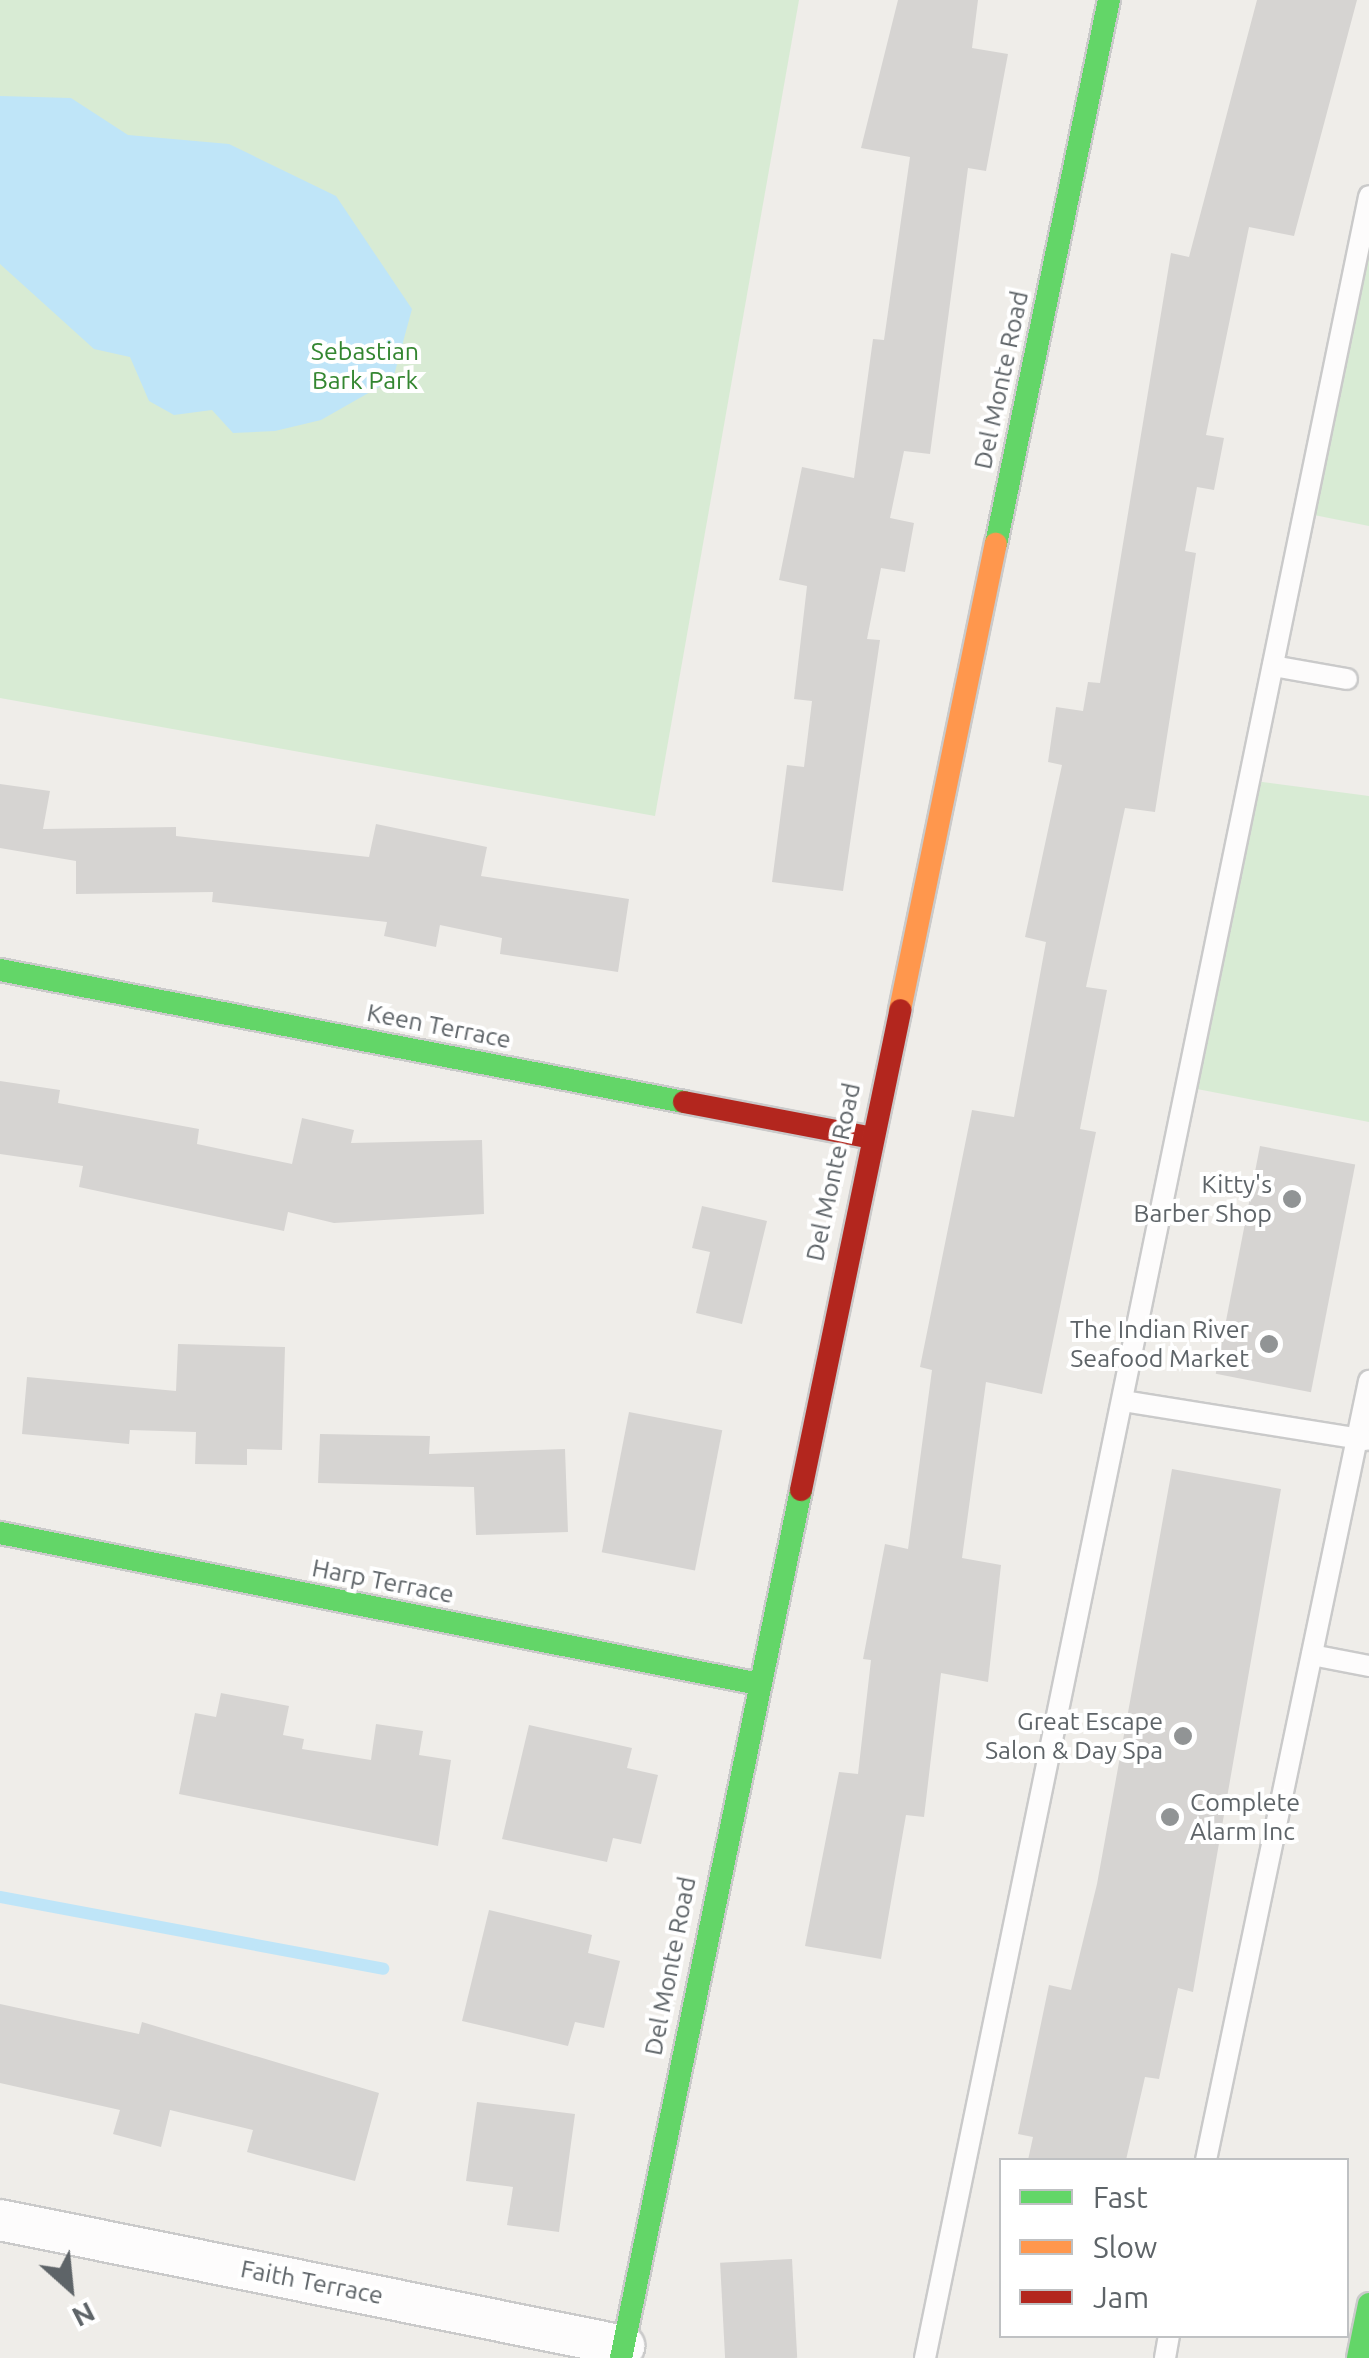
<!DOCTYPE html>
<html>
<head>
<meta charset="utf-8">
<style>
	body { margin:0 }
	#map { position:relative; width:1369px; height:2358px; overflow:hidden; background:#efede9; font-family:Ubuntu,sans-serif }
	div>[style] { position:absolute }
	.green>* { inset:0; background:#d8ebd4 }
	.water>* { inset:0; background:#bfe5f8 }
	.stream>* { height:12px; margin:-6px; padding:0 6px; transform-origin:6px; border-radius:6px; background:#bfe5f8 }
	.building>* { inset:0; background:#d6d4d2; transform-origin:0 0 }
	.roads { filter:drop-shadow(2px 0 #cacaca) drop-shadow(-2px 0 #cacaca) drop-shadow(0 2px #cacaca) drop-shadow(0 -2px #cacaca) }
	.lane>* { height:20px; margin:-10px; padding:0 10px; transform-origin:10px; border-radius:10px; background:#fdfcfc }
	.street>* { height:40px; margin:-20px; padding:0 20px; transform-origin:20px; border-radius:20px; background:#fdfcfc }
	.fast>* { height:22px; margin:-11px; padding:0 11px; transform-origin:11px; border-radius:11px; background:#63d668 }
	.slow>* { height:22px; margin:-11px; padding:0 11px; transform-origin:11px; border-radius:11px; background:#ff974d }
	.jam>* { height:22px; margin:-11px; padding:0 11px; transform-origin:11px; border-radius:11px; background:#b3261e }
	.dots>* { width:28px; height:28px; translate:-50% -50%; box-sizing:border-box; border:5px solid #fff; border-radius:50% }
	span { translate:-50% -50%; white-space:nowrap; text-align:center; line-height:1.15; -webkit-text-stroke:8px #fff; paint-order:stroke }
	.park-label { font-size:25px; color:#338630 }
	.street-label { font-size:25px; color:#5e6468 }
	.poi-label { font-size:25px; color:#5e6468 }
	.right { translate:-100% -50%; text-align:right }
	.left { translate:0 -50%; text-align:left }
	.legend { position:absolute; left:999px; top:2158px; width:350px; height:180px; box-sizing:border-box; background:#fff; border:2px solid #bfc1c3; margin:0; padding:12px 18px; list-style:none; font-size:30px; color:#5e6468 }
	.legend li { display:flex; align-items:center; gap:20px; height:50px }
	.legend b { width:50px; border:2px solid #bfc1c3 }
	.north { position:absolute; left:20px; top:2238px; width:100px; height:100px; -webkit-text-stroke:8px #fff; paint-order:stroke; rotate:153deg; font-size:28px; font-weight:700; line-height:40px; text-align:center; color:#5e6468 }
	.north::after { content:''; display:block; margin:auto; width:35px; height:45px; background:#5e6468; clip-path:polygon(50% 0,100% 100%,50% 72%,0 100%) }
</style>
</head>
<body>
<div id="map">
	<div class="green">
		<i style="clip-path:polygon(0 0,799px 0,655px 816px,0 698px)"></i>
		<i style="clip-path:polygon(1369px 257px,1369px 526px,1314px 515px)"></i>
		<i style="clip-path:polygon(1255px 781px,1369px 796px,1369px 1122px,1197px 1089px)"></i>
	</div>
	<div class="water">
		<i style="clip-path:polygon(0 96px,71px 98px,128px 135px,229px 144px,336px 196px,412px 309px,393px 379px,321px 420px,275px 431px,233px 433px,212px 410px,174px 415px,149px 401px,130px 357px,94px 349px,0 264px)"></i>
	</div>
	<div class="stream">
		<i style="left:0;top:1897px;width:390px;rotate:10.6deg"></i>
	</div>
	<div class="building">
		<i style="clip-path:polygon(898px 0,978px 0,972px 48px,1008px 54px,986px 171px,968px 168px,930px 454px,904px 451px,890px 518px,914px 523px,905px 572px,881px 568px,867px 639px,880px 640px,843px 891px,772px 882px,787px 765px,804px 767px,812px 701px,794px 699px,807px 586px,779px 580px,802px 467px,854px 478px,873px 339px,884px 340px,910px 157px,861px 148px)"></i>
		<i style="clip-path:polygon(1257px 0,1357px 0,1294px 236px,1249px 227px,1206px 435px,1224px 438px,1214px 490px,1197px 487px,1185px 551px,1196px 553px,1155px 812px,1125px 808px,1086px 987px,1107px 990px,1080px 1129px,1096px 1132px,1042px 1394px,986px 1382px,962px 1558px,1001px 1565px,988px 1682px,941px 1673px,924px 1817px,906px 1815px,881px 1959px,805px 1946px,839px 1772px,858px 1774px,871px 1660px,863px 1659px,885px 1544px,908px 1549px,932px 1370px,920px 1367px,972px 1110px,1014px 1117px,1046px 942px,1025px 937px,1062px 765px,1048px 762px,1056px 707px,1083px 711px,1088px 682px,1100px 683px,1171px 253px,1189px 257px)"></i>
		<i style="clip-path:polygon(0 784px,50px 791px,43px 829px,176px 827px,176px 836px,369px 857px,376px 824px,487px 847px,481px 876px,629px 899px,618px 972px,500px 954px,502px 938px,440px 925px,436px 947px,384px 936px,387px 922px,212px 902px,213px 892px,76px 894px,76px 861px,0 848px)"></i>
		<i style="clip-path:polygon(0 1081px,60px 1090px,58px 1103px,199px 1129px,197px 1144px,292px 1164px,302px 1118px,354px 1130px,351px 1143px,482px 1140px,484px 1214px,334px 1223px,288px 1212px,284px 1231px,79px 1187px,83px 1166px,0 1154px)"></i>
		<i style="left:1260px;top:1146px;width:97px;height:232px;rotate:11deg"></i>
		<i style="clip-path:polygon(702px 1206px,767px 1221px,742px 1324px,696px 1313px,710px 1252px,692px 1248px)"></i>
		<i style="clip-path:polygon(178px 1344px,285px 1347px,282px 1450px,247px 1449px,247px 1465px,195px 1464px,196px 1432px,130px 1430px,129px 1444px,22px 1434px,27px 1377px,176px 1391px)"></i>
		<i style="left:629px;top:1412px;width:95px;height:143px;rotate:11deg"></i>
		<i style="clip-path:polygon(320px 1434px,430px 1436px,429px 1454px,565px 1449px,568px 1532px,476px 1535px,474px 1487px,318px 1483px)"></i>
		<i style="clip-path:polygon(1172px 1469px,1281px 1489px,1193px 1992px,1178px 1988px,1159px 2079px,1145px 2077px,1126px 2160px,1028px 2160px,1033px 2137px,1018px 2134px,1049px 1985px,1071px 1990px,1097px 1884px)"></i>
		<i style="clip-path:polygon(221px 1693px,289px 1706px,283px 1735px,304px 1739px,302px 1749px,371px 1760px,376px 1724px,423px 1731px,419px 1755px,451px 1760px,438px 1846px,179px 1794px,195px 1713px,216px 1717px)"></i>
		<i style="clip-path:polygon(529px 1725px,632px 1748px,627px 1768px,658px 1775px,641px 1844px,613px 1838px,607px 1862px,502px 1839px)"></i>
		<i style="clip-path:polygon(489px 1910px,592px 1935px,588px 1953px,620px 1961px,604px 2028px,575px 2022px,568px 2046px,462px 2021px)"></i>
		<i style="clip-path:polygon(0 2004px,139px 2034px,142px 2022px,379px 2093px,355px 2181px,247px 2152px,253px 2130px,170px 2110px,161px 2147px,113px 2134px,120px 2110px,0 2083px)"></i>
		<i style="clip-path:polygon(477px 2102px,575px 2114px,559px 2232px,507px 2225px,513px 2187px,466px 2181px)"></i>
		<i style="left:792px;top:2259px;width:99px;height:72px;rotate:87deg"></i>
	</div>
	<div class="roads">
		<div class="lane">
			<i style="left:1273px;top:666px;width:75px;rotate:10deg"></i>
			<i style="left:1123px;top:1401px;width:247px;rotate:9.1deg"></i>
			<i style="left:1312px;top:1655px;width:58px;rotate:10.9deg"></i>
			<i style="left:1206px;top:2160px;width:796px;rotate:-78.18deg"></i>
			<i style="left:925px;top:2358px;width:2207px;rotate:-78.39deg"></i>
			<i style="left:1165px;top:2358px;width:22px;rotate:-80deg"></i>
		</div>
		<div class="street">
			<i style="left:0;top:2220px;width:637px;rotate:11.42deg"></i>
		</div>
		<div class="fast">
			<i style="left:996px;top:544px;width:556px;rotate:-78.27deg"></i>
			<i style="left:0;top:970px;width:697px;rotate:10.92deg"></i>
			<i style="left:0;top:1533px;width:769px;rotate:11.25deg"></i>
			<i style="left:621px;top:2358px;width:886px;rotate:-78.28deg"></i>
			<i style="left:1358px;top:2358px;width:55px;rotate:-78.5deg"></i>
		</div>
		<div class="slow">
			<i style="left:900px;top:1010px;width:476px;rotate:-78.4deg"></i>
		</div>
		<div class="jam">
			<i style="left:684px;top:1102px;width:187px;rotate:10.8deg"></i>
			<i style="left:801px;top:1490px;width:490px;rotate:-78.3deg"></i>
		</div>
	</div>
	<div class="dots">
		<i style="left:1292px;top:1199px;background:#919495"></i>
		<i style="left:1269px;top:1344px;background:#919495"></i>
		<i style="left:1183px;top:1736px;background:#919495"></i>
		<i style="left:1170px;top:1817px;background:#919495"></i>
	</div>
	<div class="park-label">
		<span style="left:365px;top:366px">Sebastian<br>Bark Park</span>
	</div>
	<div class="street-label">
		<span style="left:1001px;top:380px;rotate:-78deg">Del Monte Road</span>
		<span style="left:439px;top:1026px;rotate:11deg">Keen Terrace</span>
		<span style="left:833px;top:1172px;rotate:-78deg">Del Monte Road</span>
		<span style="left:383px;top:1581px;rotate:11deg">Harp Terrace</span>
		<span style="left:670px;top:1966px;rotate:-79deg">Del Monte Road</span>
		<span style="left:312px;top:2282px;rotate:11deg">Faith Terrace</span>
	</div>
	<div class="poi-label">
		<span class="right" style="left:1272px;top:1199px">Kitty's<br>Barber Shop</span>
		<span class="right" style="left:1249px;top:1344px">The Indian River<br>Seafood Market</span>
		<span class="right" style="left:1163px;top:1736px">Great Escape<br>Salon &amp; Day Spa</span>
		<span class="left" style="left:1190px;top:1817px">Complete<br>Alarm Inc</span>
	</div>
	<ul class="legend">
	<li><b style="height:12px;background:#63d668"></b>Fast</li>
	<li><b style="height:12px;background:#ff974d"></b>Slow</li>
	<li><b style="height:12px;background:#b3261e"></b>Jam</li>
	</ul>
	<div class="north">N</div>
</div>
</body>
</html>
